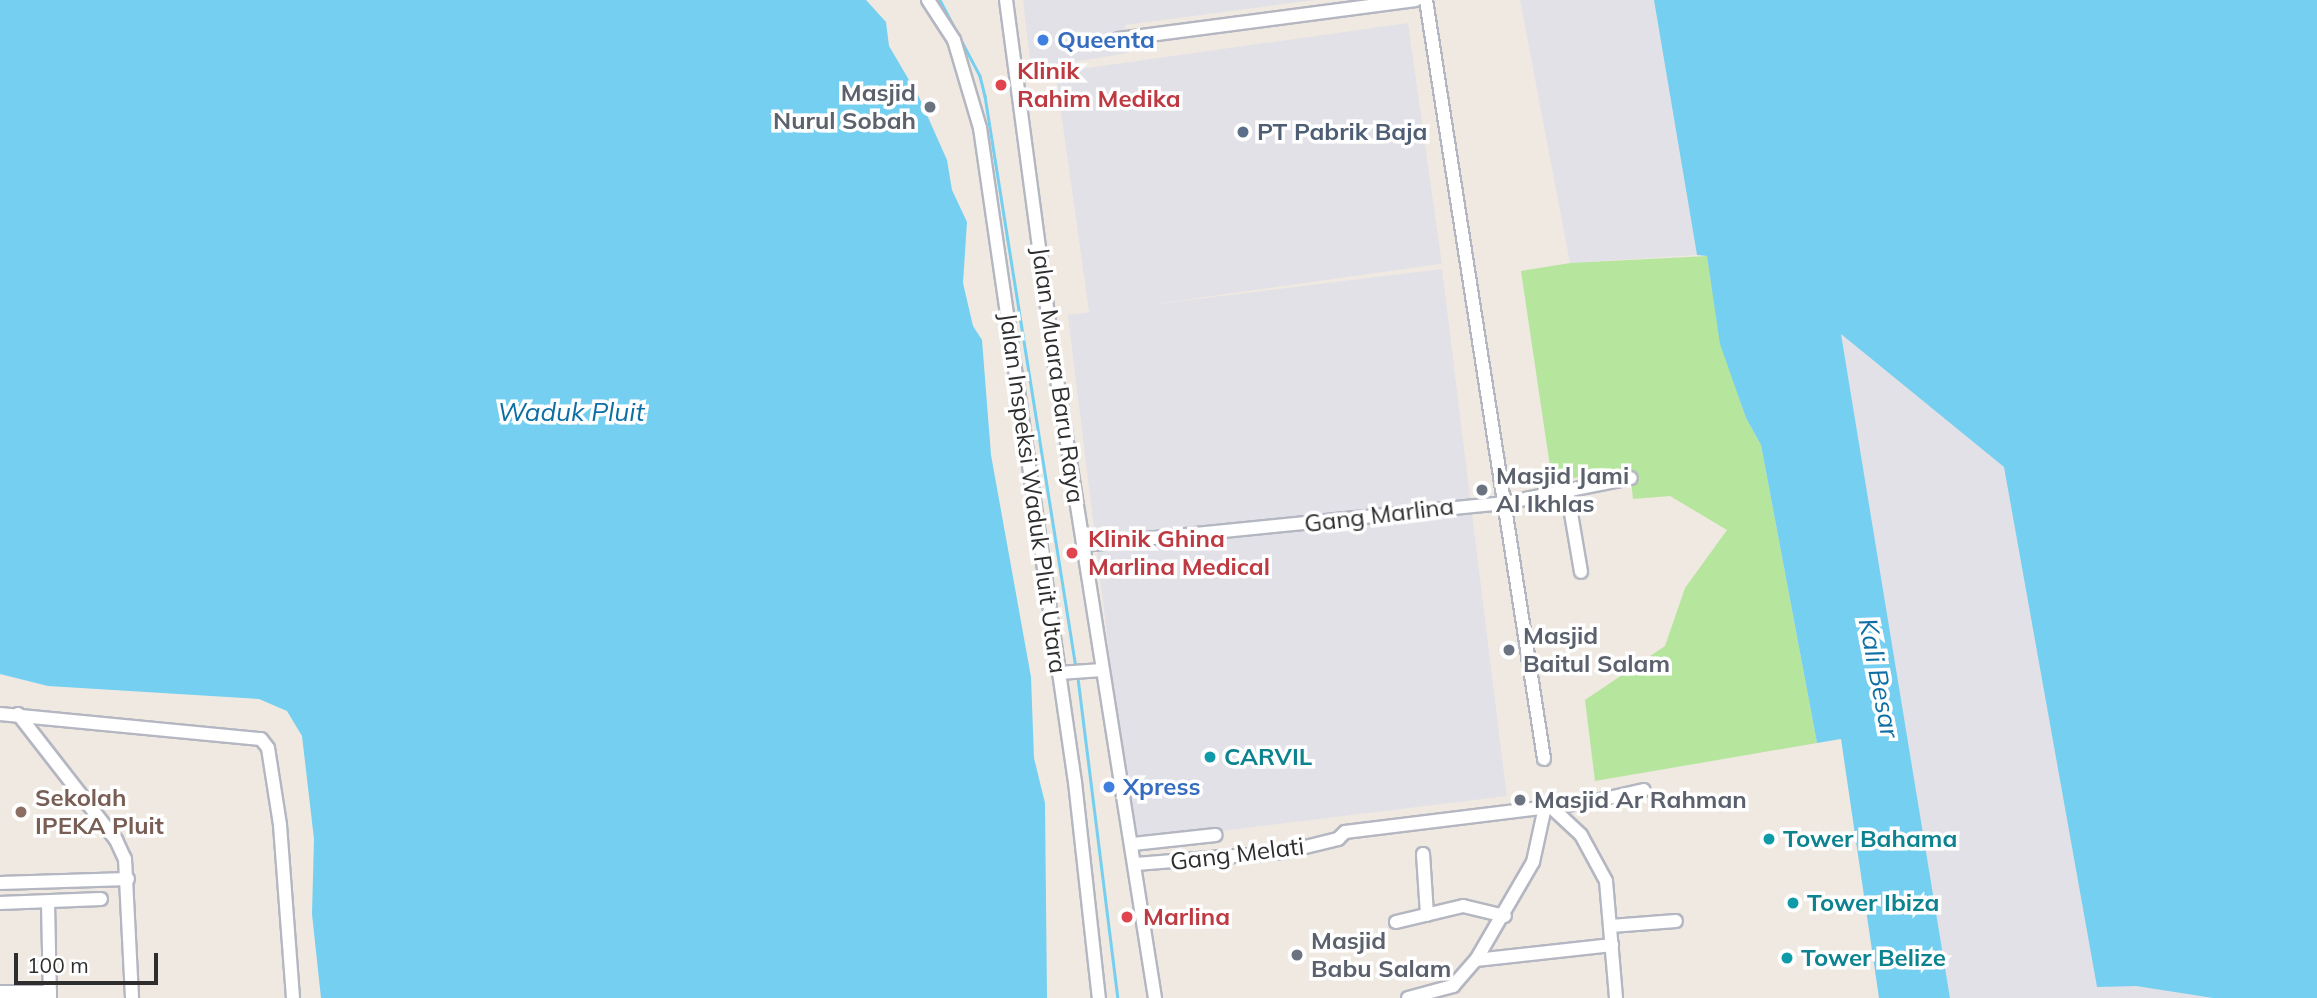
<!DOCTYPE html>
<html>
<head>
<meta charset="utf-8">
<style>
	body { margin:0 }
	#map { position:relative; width:2317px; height:998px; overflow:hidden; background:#efe9e1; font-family:Mulish,sans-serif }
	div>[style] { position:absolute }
	.industrial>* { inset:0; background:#e3e1e8; transform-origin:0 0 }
	.green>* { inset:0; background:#b6e59e }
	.water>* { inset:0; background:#75cff0 }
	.stream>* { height:2.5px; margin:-1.25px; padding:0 1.25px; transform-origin:1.25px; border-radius:1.25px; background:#75cff0 }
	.roads { filter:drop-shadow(2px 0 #b4b7c1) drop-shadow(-2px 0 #b4b7c1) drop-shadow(0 2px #b4b7c1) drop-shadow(0 -2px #b4b7c1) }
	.minor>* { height:12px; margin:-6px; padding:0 6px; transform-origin:6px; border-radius:6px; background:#fff }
	.dots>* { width:19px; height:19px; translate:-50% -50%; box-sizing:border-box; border:4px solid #fff; border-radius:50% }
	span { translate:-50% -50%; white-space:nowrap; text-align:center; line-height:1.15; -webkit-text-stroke:7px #fff; paint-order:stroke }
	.shop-label { font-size:24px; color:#366cbe; font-weight:700 }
	.left { translate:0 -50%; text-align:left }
	.health-label { font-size:24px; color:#be3a42; font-weight:700 }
	.worship-label { font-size:24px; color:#5b616d; font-weight:700 }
	.right { translate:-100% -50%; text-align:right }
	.service-label { font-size:24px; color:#4e5e75; font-weight:700 }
	.street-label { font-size:24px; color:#2e2e2e }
	.culture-label { font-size:24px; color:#0d838f; font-weight:700 }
	.education-label { font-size:24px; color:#785e54; font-weight:700 }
	.water-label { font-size:26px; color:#0d6fa3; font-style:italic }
	.scale { position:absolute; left:14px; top:953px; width:144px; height:32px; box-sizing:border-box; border:4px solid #2e2e2e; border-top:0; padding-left:9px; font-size:21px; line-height:24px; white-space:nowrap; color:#2e2e2e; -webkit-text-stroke:5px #fff; paint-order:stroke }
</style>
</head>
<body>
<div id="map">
	<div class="industrial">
		<i style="clip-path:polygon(1023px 0,1314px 0,1125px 25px,1128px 53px,1031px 69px)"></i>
		<i style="clip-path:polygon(1520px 0,1654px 0,1697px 255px,1570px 263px)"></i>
		<i style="left:1408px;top:23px;width:243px;height:356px;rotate:82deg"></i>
		<i style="left:1442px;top:269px;width:531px;height:377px;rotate:83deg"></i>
		<i style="clip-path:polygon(1840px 333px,2004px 467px,2097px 986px,2136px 986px,2213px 998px,1950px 998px)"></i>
	</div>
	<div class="green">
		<i style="clip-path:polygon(1707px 256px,1721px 344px,1746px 418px,1761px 445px,1817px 743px,1595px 781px,1585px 700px,1665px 646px,1685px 588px,1727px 530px,1670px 496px,1633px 499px,1630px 472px,1552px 480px,1521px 271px,1570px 263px)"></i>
	</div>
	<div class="water">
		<i style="clip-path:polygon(0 0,866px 0,886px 22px,889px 46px,919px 97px,947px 160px,952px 190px,967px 222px,963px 283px,973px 326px,982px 340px,991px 455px,1031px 677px,1034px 758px,1045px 803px,1047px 998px,321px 998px,312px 914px,314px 839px,302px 736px,287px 711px,259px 699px,48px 686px,0 674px)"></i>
		<i style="clip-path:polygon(1654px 0,2317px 0,2317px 998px,2213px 998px,2136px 986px,2097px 987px,2004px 467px,1841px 334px,1950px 998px,1879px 998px,1841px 739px,1817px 743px,1761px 445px,1746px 418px,1720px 344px,1707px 256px,1697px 255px)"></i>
	</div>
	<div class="stream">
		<i style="left:940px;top:0;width:86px;rotate:62.2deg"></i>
		<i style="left:980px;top:76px;width:21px;rotate:76deg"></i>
		<i style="left:985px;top:96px;width:579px;rotate:80.96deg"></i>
		<i style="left:1078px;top:678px;width:322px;rotate:82.9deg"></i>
	</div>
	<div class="roads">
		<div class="minor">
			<i style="left:928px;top:0;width:48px;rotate:57deg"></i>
			<i style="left:954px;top:40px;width:92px;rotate:73.5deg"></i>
			<i style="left:980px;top:128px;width:661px;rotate:81.74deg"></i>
			<i style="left:1075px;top:782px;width:217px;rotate:83.7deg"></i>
			<i style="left:1006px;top:0;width:376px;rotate:82.4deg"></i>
			<i style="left:1056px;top:373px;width:633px;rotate:81deg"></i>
			<i style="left:1426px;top:0;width:768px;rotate:81.16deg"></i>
			<i style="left:1119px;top:39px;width:299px;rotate:-7.5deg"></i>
			<i style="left:1567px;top:490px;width:83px;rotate:80.3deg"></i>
			<i style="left:1084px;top:545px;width:423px;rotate:-5.7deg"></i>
			<i style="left:1505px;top:503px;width:128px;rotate:-11.2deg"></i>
			<i style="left:1059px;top:673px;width:43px;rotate:-4deg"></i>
			<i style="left:0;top:714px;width:262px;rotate:5.5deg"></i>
			<i style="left:261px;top:739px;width:11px;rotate:52deg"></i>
			<i style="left:268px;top:748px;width:78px;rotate:81.1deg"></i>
			<i style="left:280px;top:825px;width:173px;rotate:85.7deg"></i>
			<i style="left:18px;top:714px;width:160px;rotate:52.1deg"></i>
			<i style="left:116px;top:840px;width:21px;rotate:65deg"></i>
			<i style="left:125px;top:859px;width:139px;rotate:87.1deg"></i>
			<i style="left:1550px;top:806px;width:42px;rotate:43.1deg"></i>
			<i style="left:1581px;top:835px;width:52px;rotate:61.5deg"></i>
			<i style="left:1606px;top:881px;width:117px;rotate:85.1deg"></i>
			<i style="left:1133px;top:844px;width:83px;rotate:-6.2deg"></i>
			<i style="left:1423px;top:854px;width:61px;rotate:86.2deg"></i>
			<i style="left:1136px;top:864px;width:149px;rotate:-4.6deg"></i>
			<i style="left:1285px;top:852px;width:55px;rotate:-13.8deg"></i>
			<i style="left:1338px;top:839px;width:10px;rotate:-45deg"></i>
			<i style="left:1345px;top:832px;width:248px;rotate:-7deg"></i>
			<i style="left:1591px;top:802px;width:54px;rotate:-12.8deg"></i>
			<i style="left:0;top:883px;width:128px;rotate:-1.8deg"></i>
			<i style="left:0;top:903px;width:101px;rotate:-2.3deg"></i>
			<i style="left:48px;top:903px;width:95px;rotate:88.8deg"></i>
			<i style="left:1396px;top:922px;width:69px;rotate:-13.4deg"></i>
			<i style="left:1463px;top:906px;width:43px;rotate:13.4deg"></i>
			<i style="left:1611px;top:926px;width:65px;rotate:-4.4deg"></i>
			<i style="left:1476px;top:960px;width:137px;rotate:-6.3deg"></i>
			<i style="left:0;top:992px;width:50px"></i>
			<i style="left:1408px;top:998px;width:47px;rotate:-14.9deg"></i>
			<i style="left:1453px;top:986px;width:35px;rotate:-49deg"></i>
			<i style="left:1476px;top:960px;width:113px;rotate:-59.8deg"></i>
			<i style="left:1533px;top:862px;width:56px;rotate:-77.7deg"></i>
		</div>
	</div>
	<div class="dots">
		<i style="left:1043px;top:40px;background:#3f7fe0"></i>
		<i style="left:1001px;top:85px;background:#e0444e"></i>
		<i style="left:930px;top:107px;background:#6b7280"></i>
		<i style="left:1243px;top:132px;background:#5c6f8a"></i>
		<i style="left:1482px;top:490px;background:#6b7280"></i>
		<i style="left:1072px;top:553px;background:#e0444e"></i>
		<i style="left:1509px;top:650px;background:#6b7280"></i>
		<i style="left:1210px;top:757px;background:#0f9aa8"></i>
		<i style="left:1109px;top:787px;background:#3f7fe0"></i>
		<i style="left:1520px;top:800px;background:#6b7280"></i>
		<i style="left:21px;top:812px;background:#8d6e63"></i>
		<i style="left:1769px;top:839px;background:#0f9aa8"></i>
		<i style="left:1793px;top:903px;background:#0f9aa8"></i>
		<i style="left:1127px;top:917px;background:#e0444e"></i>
		<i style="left:1297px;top:955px;background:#6b7280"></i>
		<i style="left:1787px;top:958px;background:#0f9aa8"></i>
	</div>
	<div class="shop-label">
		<span class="left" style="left:1057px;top:40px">Queenta</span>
		<span class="left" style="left:1123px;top:787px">Xpress</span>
	</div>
	<div class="health-label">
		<span class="left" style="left:1017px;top:85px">Klinik<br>Rahim Medika</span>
		<span class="left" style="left:1088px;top:553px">Klinik Ghina<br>Marlina Medical</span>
		<span class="left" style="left:1143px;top:917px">Marlina</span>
	</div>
	<div class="worship-label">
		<span class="right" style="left:916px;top:107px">Masjid<br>Nurul Sobah</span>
		<span class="left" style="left:1496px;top:490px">Masjid Jami<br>Al Ikhlas</span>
		<span class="left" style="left:1523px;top:650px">Masjid<br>Baitul Salam</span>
		<span class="left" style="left:1534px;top:800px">Masjid Ar Rahman</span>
		<span class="left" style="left:1311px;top:955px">Masjid<br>Babu Salam</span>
	</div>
	<div class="service-label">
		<span class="left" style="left:1257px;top:132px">PT Pabrik Baja</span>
	</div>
	<div class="street-label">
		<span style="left:1058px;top:375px;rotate:82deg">Jalan Muara Baru Raya</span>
		<span style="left:1033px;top:493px;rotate:82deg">Jalan Inspeksi Waduk Pluit Utara</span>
		<span style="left:1379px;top:515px;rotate:-7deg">Gang Marlina</span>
		<span style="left:1237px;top:854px;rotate:-7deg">Gang Melati</span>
	</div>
	<div class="culture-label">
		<span class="left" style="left:1224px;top:757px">CARVIL</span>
		<span class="left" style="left:1783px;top:839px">Tower Bahama</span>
		<span class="left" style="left:1807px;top:903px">Tower Ibiza</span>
		<span class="left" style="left:1801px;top:958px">Tower Belize</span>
	</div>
	<div class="education-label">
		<span class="left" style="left:35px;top:812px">Sekolah<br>IPEKA Pluit</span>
	</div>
	<div class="water-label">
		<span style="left:571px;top:412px">Waduk Pluit</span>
		<span style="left:1879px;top:678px;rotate:79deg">Kali Besar</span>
	</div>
	<div class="scale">100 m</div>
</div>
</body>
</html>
